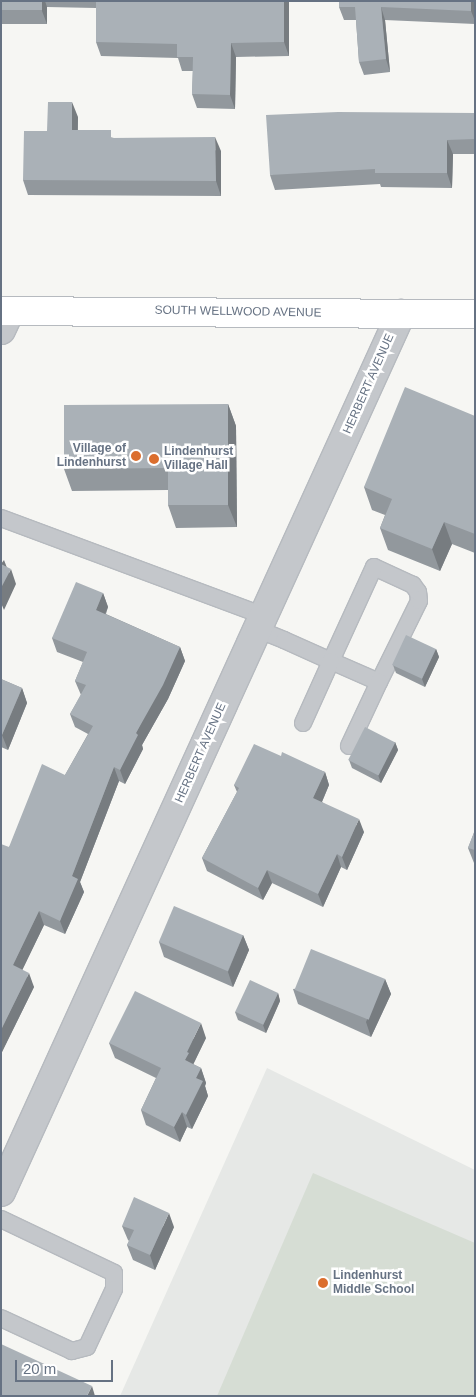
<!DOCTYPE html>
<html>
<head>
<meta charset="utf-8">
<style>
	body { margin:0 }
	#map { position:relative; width:476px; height:1397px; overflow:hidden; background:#f6f6f3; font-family:Arial,sans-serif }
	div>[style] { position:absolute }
	.built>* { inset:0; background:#e6e8e6 }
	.green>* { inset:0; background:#d6ddd4 }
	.roads { filter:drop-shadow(1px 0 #b6babf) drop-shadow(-1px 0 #b6babf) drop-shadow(0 1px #b6babf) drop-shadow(0 -1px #b6babf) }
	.lane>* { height:16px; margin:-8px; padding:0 8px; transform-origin:8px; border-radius:8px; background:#c4c7cb }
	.street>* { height:28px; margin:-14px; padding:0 14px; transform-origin:14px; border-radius:14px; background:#c4c7cb }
	.secondary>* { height:28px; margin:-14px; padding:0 14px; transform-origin:14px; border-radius:14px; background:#fff }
	.wall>* { inset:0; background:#92989d }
	.shaded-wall>* { inset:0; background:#777c80 }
	.building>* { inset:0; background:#aab1b7; transform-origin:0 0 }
	.dots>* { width:14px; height:14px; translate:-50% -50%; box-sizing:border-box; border:2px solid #fff; border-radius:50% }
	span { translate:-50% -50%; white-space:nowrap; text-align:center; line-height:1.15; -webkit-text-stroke:5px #fff; paint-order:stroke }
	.street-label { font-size:12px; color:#667283 }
	.poi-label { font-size:12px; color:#667283; font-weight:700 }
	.right { translate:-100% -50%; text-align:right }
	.left { translate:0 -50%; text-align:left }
	.frame { position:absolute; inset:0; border:2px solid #667283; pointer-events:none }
	.scale { position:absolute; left:15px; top:1360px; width:98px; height:22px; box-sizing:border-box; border:2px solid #667283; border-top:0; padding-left:6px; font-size:15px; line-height:18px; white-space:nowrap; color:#667283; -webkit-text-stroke:4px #fff; paint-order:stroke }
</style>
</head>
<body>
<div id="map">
	<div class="built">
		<i style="clip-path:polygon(267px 1068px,475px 1170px,475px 1396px,120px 1396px)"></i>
	</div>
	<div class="green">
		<i style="clip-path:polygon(313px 1173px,475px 1243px,475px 1396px,217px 1396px)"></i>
	</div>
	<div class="roads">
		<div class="lane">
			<i style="left:1px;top:518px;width:281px;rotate:20.4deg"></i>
			<i style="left:257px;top:629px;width:29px;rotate:22deg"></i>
			<i style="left:284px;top:640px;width:51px;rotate:24.1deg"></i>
			<i style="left:331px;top:661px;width:52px;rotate:23.6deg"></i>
			<i style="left:379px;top:682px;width:90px;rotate:-63.7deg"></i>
			<i style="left:419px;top:601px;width:9px;rotate:-96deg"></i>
			<i style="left:418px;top:592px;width:9px;rotate:-126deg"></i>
			<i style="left:413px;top:585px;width:43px;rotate:-155.2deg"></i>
			<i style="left:374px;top:567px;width:103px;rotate:114.6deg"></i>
			<i style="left:331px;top:661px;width:68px;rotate:114.3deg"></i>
			<i style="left:349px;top:746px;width:71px;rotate:-64.9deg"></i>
			<i style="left:1px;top:1219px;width:125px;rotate:25.5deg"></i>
			<i style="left:114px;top:1273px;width:16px;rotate:90deg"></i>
			<i style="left:114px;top:1289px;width:64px;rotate:115deg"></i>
			<i style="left:87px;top:1347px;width:16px;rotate:165deg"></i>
			<i style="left:72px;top:1351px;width:78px;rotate:-155.1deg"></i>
		</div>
		<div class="street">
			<i style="left:1px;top:330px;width:21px;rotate:-65deg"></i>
			<i style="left:1px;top:1192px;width:965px;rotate:-65.51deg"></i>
		</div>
		<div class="secondary">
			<i style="left:1px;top:311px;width:474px;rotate:0.4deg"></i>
		</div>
	</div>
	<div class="wall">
		<i style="clip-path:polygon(1px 1px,289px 1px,289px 56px,236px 57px,235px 109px,197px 108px,192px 94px,193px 71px,182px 71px,178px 58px,101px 56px,96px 42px,96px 8px,47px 7px,47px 24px,1px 24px)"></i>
		<i style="clip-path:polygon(339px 1px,475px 1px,475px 24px,385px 20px,390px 72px,364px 75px,359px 62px,356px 20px,344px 20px,339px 7px)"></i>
		<i style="clip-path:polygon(475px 113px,475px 154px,453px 154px,452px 188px,381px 187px,380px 184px,275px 190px,270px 175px)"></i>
		<i style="clip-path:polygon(78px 117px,78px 130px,114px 138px,221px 151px,221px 196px,28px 195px,23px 180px)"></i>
		<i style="clip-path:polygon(228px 404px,236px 426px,237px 527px,176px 528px,168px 505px,168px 490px,72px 491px,64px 469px)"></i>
		<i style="clip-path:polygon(475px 416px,475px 553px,452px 544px,440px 571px,388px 550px,380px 528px,385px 515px,372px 510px,364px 487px)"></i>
		<i style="clip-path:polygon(103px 593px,108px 607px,106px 614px,180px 647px,185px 661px,168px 699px,142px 745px,143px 749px,125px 784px,119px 781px,80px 882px,84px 892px,65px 934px,44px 925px,22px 970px,34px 987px,1px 1054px,9px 847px,65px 775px,88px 734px,75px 727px,70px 714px,81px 695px,75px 681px,83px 662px,57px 652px,52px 638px)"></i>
		<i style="clip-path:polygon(436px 649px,439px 657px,425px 687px,396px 673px,393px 665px)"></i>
		<i style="clip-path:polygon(1px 679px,22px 688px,27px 703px,8px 750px,1px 747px)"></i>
		<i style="clip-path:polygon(395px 742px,398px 750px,381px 783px,352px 768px,349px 760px)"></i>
		<i style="clip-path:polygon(281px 756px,325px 772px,329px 785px,322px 802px,364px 832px,347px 870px,341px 867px,323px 907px,272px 883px,263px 900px,207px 871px,202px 858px,237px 792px,234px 785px)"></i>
		<i style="clip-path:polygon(475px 830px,475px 863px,474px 863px,468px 848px)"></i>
		<i style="clip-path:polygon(243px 935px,249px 950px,233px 987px,164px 957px,159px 942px)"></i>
		<i style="clip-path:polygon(385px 979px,391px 994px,371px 1037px,298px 1004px,293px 989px)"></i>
		<i style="clip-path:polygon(278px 993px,280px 1001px,266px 1033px,238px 1020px,235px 1012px)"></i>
		<i style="clip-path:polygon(206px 1038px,193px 1064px,201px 1068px,206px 1083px,205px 1086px,208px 1096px,192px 1129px,187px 1127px,180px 1142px,146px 1125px,141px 1110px,156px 1078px,115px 1058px,109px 1043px)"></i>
		<i style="clip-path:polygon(122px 1226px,174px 1227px,155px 1270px,133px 1260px,127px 1245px,129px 1241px,128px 1240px)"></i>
	</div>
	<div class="shaded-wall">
		<i style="clip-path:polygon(42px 1px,45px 1px,47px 7px,47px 24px,42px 11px)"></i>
		<i style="clip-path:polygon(284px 1px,289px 1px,289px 56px,284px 42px)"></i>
		<i style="clip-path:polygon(471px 1px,474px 1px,475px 4px,475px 21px,471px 11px)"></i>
		<i style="clip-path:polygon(381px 7px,385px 20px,390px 72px,386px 59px)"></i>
		<i style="clip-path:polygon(231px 43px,236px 57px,235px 109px,230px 95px)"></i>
		<i style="clip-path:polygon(72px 102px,78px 117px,77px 145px,72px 130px)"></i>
		<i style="clip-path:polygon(215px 137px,221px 151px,221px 196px,216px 181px)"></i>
		<i style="clip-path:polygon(447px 140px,453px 154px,452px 188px,447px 173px)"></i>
		<i style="clip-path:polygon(228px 404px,236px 426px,237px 527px,228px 505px)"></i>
		<i style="clip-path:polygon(444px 522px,452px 544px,440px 571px,432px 549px)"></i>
		<i style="clip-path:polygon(4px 560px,9px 573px,11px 569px,16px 584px,4px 610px,1px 603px,1px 564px)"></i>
		<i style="clip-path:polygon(103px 593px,108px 607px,101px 624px,96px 610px)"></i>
		<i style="clip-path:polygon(180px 647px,185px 661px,168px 699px,142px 745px,143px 749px,125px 784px,120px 770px,136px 733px)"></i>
		<i style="clip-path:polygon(436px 649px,439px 657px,425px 687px,422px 679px)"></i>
		<i style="clip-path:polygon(22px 688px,27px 703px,8px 750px,2px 735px)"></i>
		<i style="clip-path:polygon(395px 742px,398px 750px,381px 783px,378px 775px)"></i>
		<i style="clip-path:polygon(114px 767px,119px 781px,80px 882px,84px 892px,65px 934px,60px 921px,72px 876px)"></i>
		<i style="clip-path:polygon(325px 772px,329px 785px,318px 811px,313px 798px)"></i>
		<i style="clip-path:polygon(359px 819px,364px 832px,347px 870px,342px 857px)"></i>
		<i style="clip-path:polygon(337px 854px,341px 867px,323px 907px,318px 894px)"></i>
		<i style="clip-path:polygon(267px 870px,272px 883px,263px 900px,258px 888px)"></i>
		<i style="clip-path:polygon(39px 911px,44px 925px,18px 979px,13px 965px)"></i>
		<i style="clip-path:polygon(243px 935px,249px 950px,233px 987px,228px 972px)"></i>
		<i style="clip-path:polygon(29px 973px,34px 987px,1px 1054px,1px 1030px)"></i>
		<i style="clip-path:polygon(385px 979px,391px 994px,371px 1037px,366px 1022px)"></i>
		<i style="clip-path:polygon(278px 993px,280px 1001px,266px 1033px,263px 1025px)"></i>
		<i style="clip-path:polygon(201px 1023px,206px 1038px,193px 1065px,185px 1060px,187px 1052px)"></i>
		<i style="clip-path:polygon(201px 1068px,206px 1083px,205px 1086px,208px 1096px,192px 1129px,186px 1115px,196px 1078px)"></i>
		<i style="clip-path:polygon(182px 1112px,187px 1127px,180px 1142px,174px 1127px)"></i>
		<i style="clip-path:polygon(169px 1213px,174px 1227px,155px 1270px,150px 1255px)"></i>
		<i style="clip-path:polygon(92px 1386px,95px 1396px,87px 1396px)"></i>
	</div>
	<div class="building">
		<i style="left:1px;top:1px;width:41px;height:9px"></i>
		<i style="clip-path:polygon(96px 1px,284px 1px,284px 42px,231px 43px,230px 95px,192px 94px,193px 57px,177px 57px,177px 44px,96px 42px)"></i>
		<i style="clip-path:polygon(339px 1px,471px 1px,471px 11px,381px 7px,386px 59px,359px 62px,355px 7px,339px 7px)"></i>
		<i style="clip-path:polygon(48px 102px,72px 102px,72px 130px,111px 130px,111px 138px,215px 137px,216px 181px,23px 180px,24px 131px,47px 131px)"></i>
		<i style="clip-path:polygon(338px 112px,475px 113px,475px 139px,447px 140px,447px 173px,375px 173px,375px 169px,270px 175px,266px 115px)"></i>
		<i style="clip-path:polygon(405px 387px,475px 416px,475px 534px,444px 522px,432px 549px,380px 528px,392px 499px,364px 487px)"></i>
		<i style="clip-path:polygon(228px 404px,228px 505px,168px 505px,168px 468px,64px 469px,64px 405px)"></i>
		<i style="clip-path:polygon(1px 564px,11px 569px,1px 588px)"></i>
		<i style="clip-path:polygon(76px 582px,103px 593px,96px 610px,180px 647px,163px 685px,136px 733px,138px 735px,120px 770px,114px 767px,72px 876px,78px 879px,60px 921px,39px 911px,13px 965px,29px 973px,1px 1030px,1px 844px,9px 847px,42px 764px,65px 775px,93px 726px,70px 714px,86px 685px,75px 681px,87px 652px,52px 638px)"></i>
		<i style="left:406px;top:635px;width:33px;height:33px;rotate:25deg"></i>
		<i style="clip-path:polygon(1px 679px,22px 688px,2px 735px,1px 734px)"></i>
		<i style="left:365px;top:727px;width:34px;height:37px;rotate:27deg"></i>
		<i style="clip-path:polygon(254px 744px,281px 756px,282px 752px,325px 772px,313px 798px,359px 819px,342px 857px,337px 854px,318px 894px,267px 870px,258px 888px,202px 858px,239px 788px,234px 785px)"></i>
		<i style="clip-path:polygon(475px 830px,475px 850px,468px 848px)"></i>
		<i style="left:174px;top:906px;width:75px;height:39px;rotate:23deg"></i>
		<i style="left:311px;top:949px;width:80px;height:44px;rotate:22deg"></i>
		<i style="left:250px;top:980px;width:31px;height:35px;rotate:25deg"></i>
		<i style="clip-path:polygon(135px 991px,201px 1023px,187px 1052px,189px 1053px,185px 1060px,201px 1068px,196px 1078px,203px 1081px,186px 1115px,182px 1112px,174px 1127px,141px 1110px,161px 1068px,109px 1043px)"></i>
		<i style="clip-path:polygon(134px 1197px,169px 1213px,150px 1255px,127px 1245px,134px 1230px,122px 1226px)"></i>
		<i style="clip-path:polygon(1px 1344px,92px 1386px,87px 1396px,1px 1396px)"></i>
	</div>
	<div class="dots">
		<i style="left:136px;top:456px;background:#db6e2e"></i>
		<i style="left:154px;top:459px;background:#db6e2e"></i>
		<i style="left:323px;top:1283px;background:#db6e2e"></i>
	</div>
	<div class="street-label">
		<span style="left:238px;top:312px;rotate:1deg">SOUTH WELLWOOD AVENUE</span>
		<span style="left:369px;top:384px;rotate:-66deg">HERBERT AVENUE</span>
		<span style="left:201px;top:753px;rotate:-66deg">HERBERT AVENUE</span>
	</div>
	<div class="poi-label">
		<span class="right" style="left:126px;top:456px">Village of<br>Lindenhurst</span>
		<span class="left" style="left:164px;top:459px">Lindenhurst<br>Village Hall</span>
		<span class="left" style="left:333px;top:1283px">Lindenhurst<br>Middle School</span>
	</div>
	<div class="frame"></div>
	<div class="scale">20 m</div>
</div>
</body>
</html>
